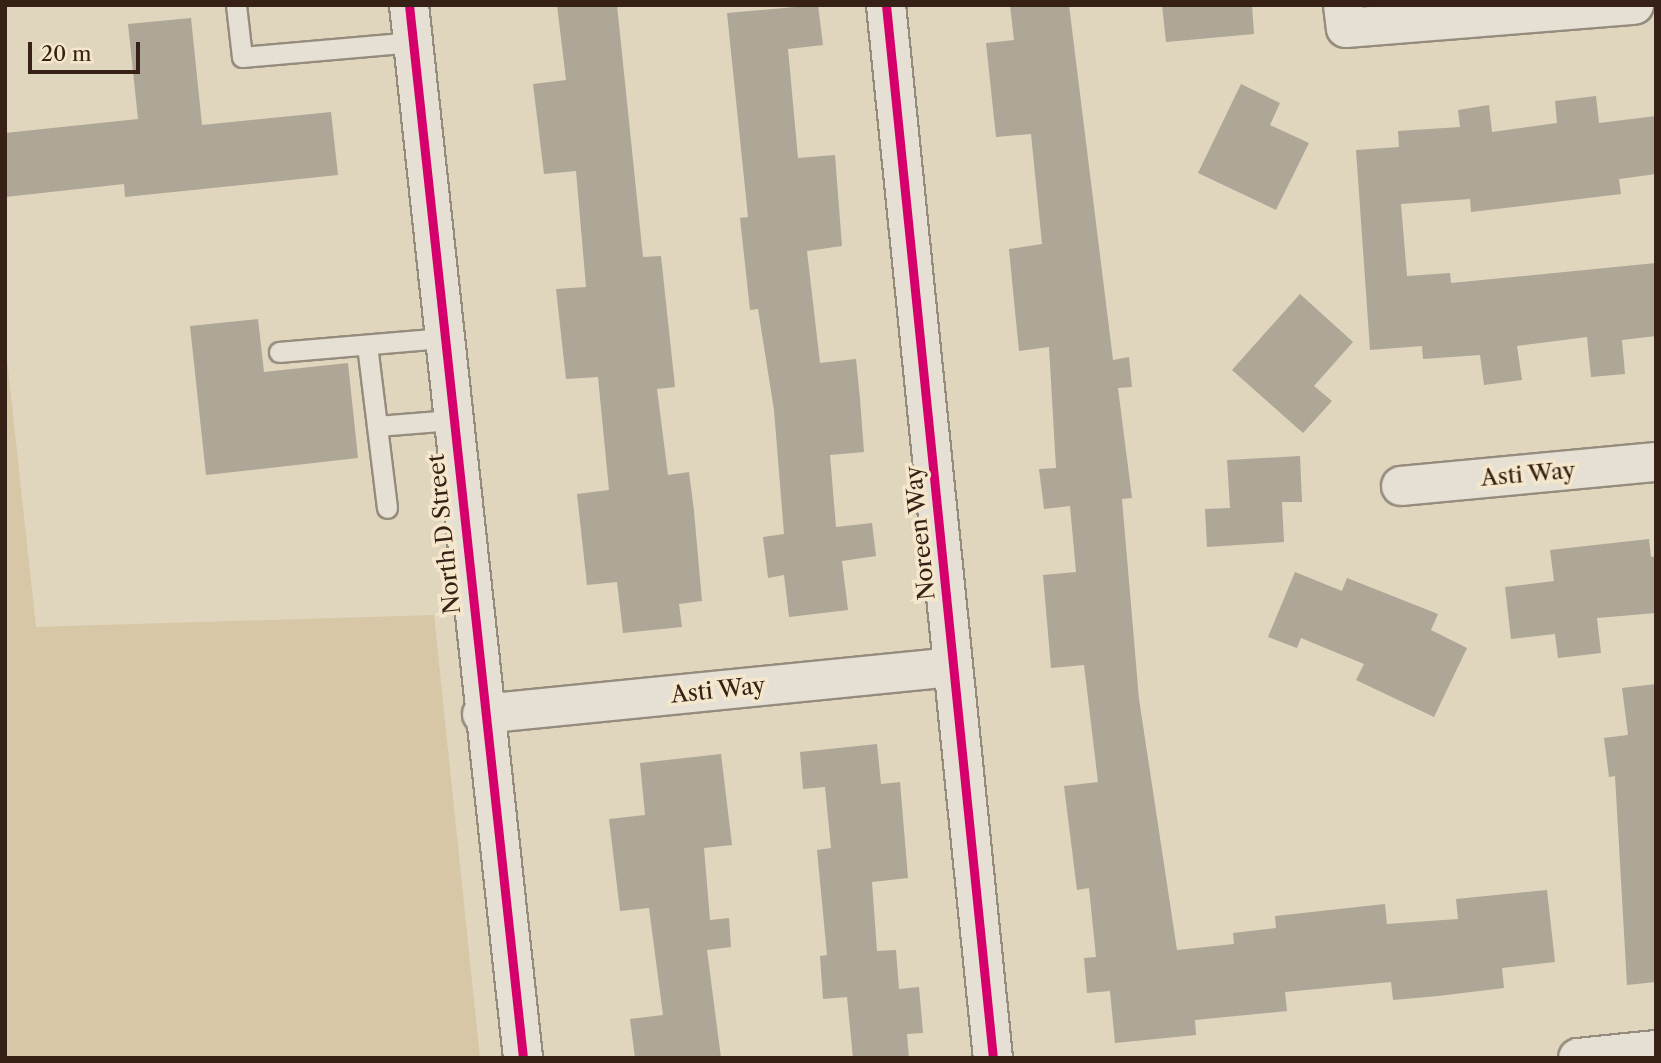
<!DOCTYPE html>
<html>
<head>
<meta charset="utf-8">
<style>
	body { margin:0 }
	#map { position:relative; width:1661px; height:1063px; overflow:hidden; background:#e0d5bd; font-family:"Libre Caslon Text",serif }
	div>[style] { position:absolute }
	.green>* { inset:0; background:#d7c7a7 }
	.building>* { inset:0; background:#aea696 }
	.roads { filter:drop-shadow(2px 0 #958c7d) drop-shadow(-2px 0 #958c7d) drop-shadow(0 2px #958c7d) drop-shadow(0 -2px #958c7d) }
	.service>* { height:19px; margin:-9.5px; padding:0 9.5px; transform-origin:9.5px; border-radius:9.5px; background:#e6e0d4 }
	.minor>* { height:38px; margin:-19px; padding:0 19px; transform-origin:19px; border-radius:19px; background:#e6e0d4 }
	.tertiary>* { height:38px; margin:-19px; padding:0 19px; transform-origin:19px; border-radius:19px; background:#e6e0d4 }
	.cycleway>* { height:9px; margin:-4.5px; padding:0 4.5px; transform-origin:4.5px; border-radius:4.5px; background:#d6006c }
	span { translate:-50% -50%; white-space:nowrap; text-align:center; line-height:1.15; -webkit-text-stroke:7px #f4e7cb; paint-order:stroke }
	.street-label { font-size:23px; color:#372116 }
	.frame { position:absolute; inset:0; border:7px solid #372116; pointer-events:none }
	.scale { position:absolute; left:28px; top:42px; width:112px; height:32px; box-sizing:border-box; border:4px solid #372116; border-top:0; padding-left:9px; font-size:21px; line-height:24px; white-space:nowrap; color:#372116; -webkit-text-stroke:5px #f4e7cb; paint-order:stroke }
</style>
</head>
<body>
<div id="map">
	<div class="green">
		<i style="clip-path:polygon(5px 341px,36px 627px,434px 615px,480px 1058px,5px 1058px)"></i>
	</div>
	<div class="building">
		<i style="clip-path:polygon(557px 5px,617px 5px,643px 257px,661px 256px,670px 340px,675px 387px,657px 389px,668px 475px,689px 472px,694px 511px,702px 601px,679px 604px,682px 627px,623px 633px,617px 582px,587px 585px,577px 494px,609px 490px,598px 377px,566px 379px,556px 289px,586px 287px,576px 171px,544px 174px,533px 84px,566px 80px)"></i>
		<i style="clip-path:polygon(818px 5px,823px 45px,788px 49px,798px 158px,835px 155px,842px 246px,807px 251px,820px 363px,856px 359px,860px 399px,864px 452px,830px 455px,836px 527px,872px 523px,876px 556px,842px 561px,848px 610px,789px 617px,784px 575px,768px 578px,763px 537px,784px 534px,774px 410px,758px 309px,750px 310px,740px 218px,748px 217px,727px 13px)"></i>
		<i style="clip-path:polygon(1010px 5px,1069px 5px,1113px 360px,1129px 357px,1132px 387px,1118px 388px,1132px 498px,1122px 499px,1139px 699px,1177px 950px,1234px 944px,1233px 933px,1276px 928px,1275px 916px,1385px 904px,1387px 924px,1458px 919px,1456px 899px,1547px 890px,1555px 962px,1502px 968px,1504px 988px,1438px 996px,1393px 1000px,1391px 982px,1285px 992px,1287px 1011px,1195px 1020px,1196px 1035px,1115px 1043px,1110px 991px,1087px 993px,1084px 958px,1096px 957px,1089px 888px,1077px 890px,1064px 786px,1098px 782px,1084px 665px,1051px 668px,1043px 575px,1076px 572px,1070px 506px,1044px 509px,1039px 469px,1056px 468px,1049px 347px,1019px 351px,1015px 311px,1009px 249px,1042px 244px,1031px 134px,996px 137px,986px 43px,1014px 40px)"></i>
		<i style="clip-path:polygon(1162px 5px,1252px 5px,1254px 34px,1166px 42px)"></i>
		<i style="clip-path:polygon(191px 18px,202px 125px,331px 112px,338px 175px,125px 197px,124px 184px,5px 197px,5px 133px,138px 119px,128px 24px)"></i>
		<i style="clip-path:polygon(1241px 84px,1280px 103px,1270px 125px,1309px 143px,1276px 210px,1198px 173px)"></i>
		<i style="clip-path:polygon(1596px 96px,1599px 123px,1656px 116px,1656px 174px,1619px 179px,1621px 194px,1471px 212px,1470px 199px,1401px 204px,1407px 276px,1450px 273px,1451px 283px,1656px 263px,1656px 336px,1622px 340px,1625px 374px,1591px 377px,1587px 337px,1517px 346px,1522px 380px,1484px 385px,1480px 355px,1423px 359px,1422px 346px,1370px 350px,1356px 150px,1399px 147px,1398px 131px,1460px 127px,1458px 110px,1489px 105px,1492px 132px,1557px 123px,1555px 101px)"></i>
		<i style="clip-path:polygon(1300px 294px,1353px 342px,1314px 386px,1332px 401px,1303px 433px,1232px 370px)"></i>
		<i style="clip-path:polygon(258px 319px,264px 372px,348px 363px,358px 458px,206px 475px,190px 326px)"></i>
		<i style="clip-path:polygon(1300px 456px,1302px 502px,1282px 502px,1284px 542px,1207px 547px,1205px 509px,1230px 508px,1227px 460px)"></i>
		<i style="clip-path:polygon(1649px 539px,1651px 557px,1656px 556px,1656px 613px,1597px 618px,1601px 653px,1558px 658px,1555px 634px,1511px 639px,1505px 587px,1554px 581px,1550px 550px)"></i>
		<i style="clip-path:polygon(1295px 572px,1342px 591px,1347px 578px,1438px 614px,1431px 630px,1467px 648px,1434px 717px,1356px 680px,1364px 664px,1301px 638px,1297px 648px,1268px 637px)"></i>
		<i style="clip-path:polygon(1656px 684px,1656px 982px,1627px 985px,1615px 776px,1609px 777px,1604px 738px,1628px 735px,1622px 688px)"></i>
		<i style="clip-path:polygon(877px 744px,881px 784px,900px 782px,908px 878px,872px 882px,877px 951px,896px 950px,899px 989px,919px 987px,923px 1033px,907px 1034px,909px 1058px,853px 1058px,847px 997px,823px 999px,820px 956px,827px 955px,817px 850px,831px 848px,825px 787px,803px 789px,800px 752px)"></i>
		<i style="clip-path:polygon(721px 754px,732px 845px,704px 848px,710px 920px,729px 918px,731px 947px,707px 950px,721px 1058px,635px 1058px,630px 1019px,663px 1015px,649px 908px,620px 911px,609px 819px,645px 815px,640px 763px)"></i>
	</div>
	<div class="roads">
		<div class="service">
			<i style="left:236px;top:5px;width:52px;rotate:83.4deg"></i>
			<i style="left:242px;top:57px;width:172px;rotate:-5deg"></i>
			<i style="left:367px;top:345px;width:164px;rotate:83deg"></i>
			<i style="left:279px;top:352px;width:165px;rotate:-4.9deg"></i>
			<i style="left:377px;top:426px;width:75px;rotate:-4.6deg"></i>
		</div>
		<div class="minor">
			<i style="left:886px;top:5px;width:1058px;rotate:84.2deg"></i>
			<i style="left:1343px;top:5px;width:23px;rotate:83deg"></i>
			<i style="left:1346px;top:28px;width:289px;rotate:-4.6deg"></i>
			<i style="left:1401px;top:486px;width:256px;rotate:-5.4deg"></i>
			<i style="left:482px;top:714px;width:473px;rotate:-5.7deg"></i>
			<i style="left:1578px;top:1058px;width:78px;rotate:-5.9deg"></i>
		</div>
		<div class="tertiary">
			<i style="left:409px;top:5px;width:1059px;rotate:83.82deg"></i>
		</div>
	</div>
	<div class="cycleway">
		<i style="left:409px;top:5px;width:1059px;rotate:83.82deg"></i>
		<i style="left:886px;top:5px;width:1058px;rotate:84.2deg"></i>
	</div>
	<div class="street-label">
		<span style="left:1528px;top:474px;rotate:-5deg">Asti Way</span>
		<span style="left:920px;top:533px;rotate:-96deg">Noreen Way</span>
		<span style="left:444px;top:534px;rotate:-96deg">North D Street</span>
		<span style="left:718px;top:690px;rotate:-6deg">Asti Way</span>
	</div>
	<div class="frame"></div>
	<div class="scale">20 m</div>
</div>
</body>
</html>
